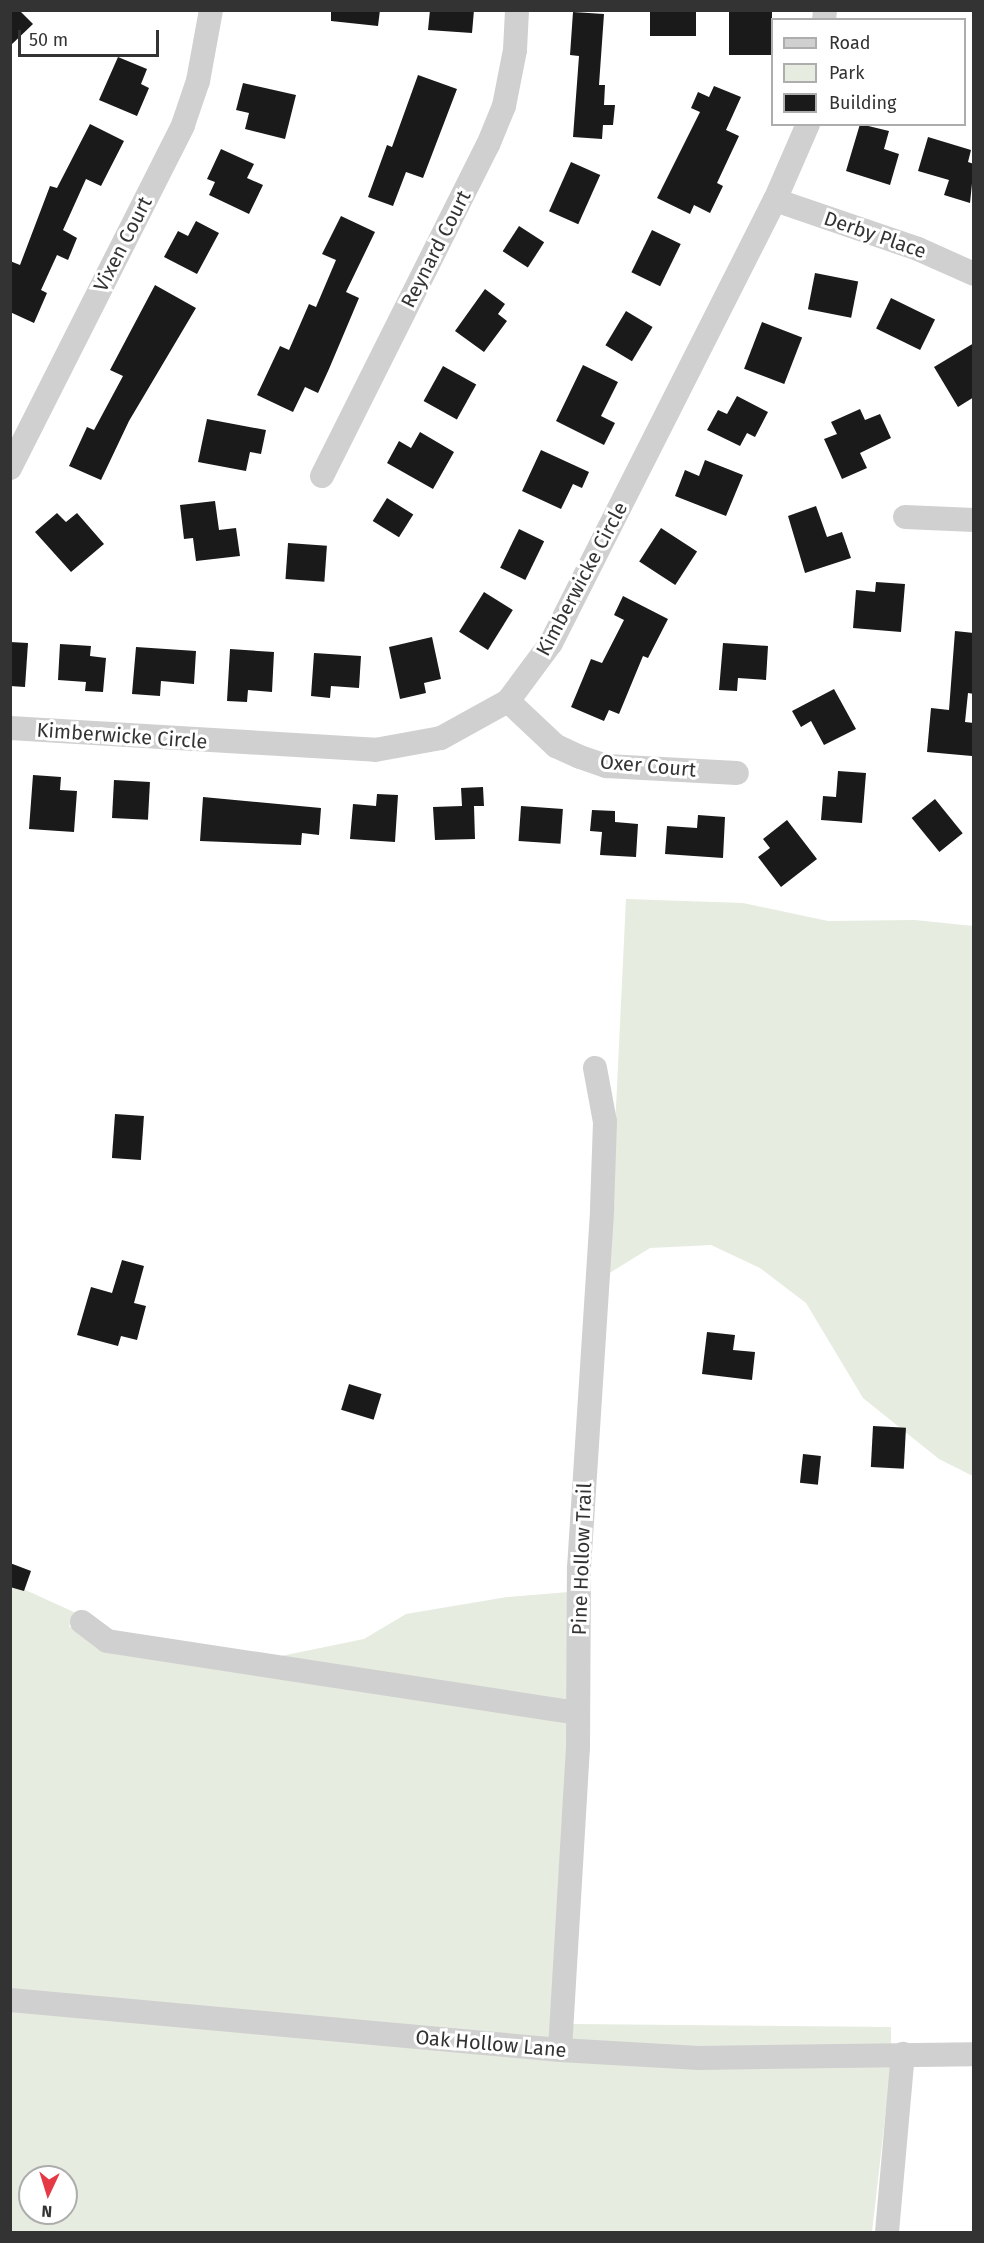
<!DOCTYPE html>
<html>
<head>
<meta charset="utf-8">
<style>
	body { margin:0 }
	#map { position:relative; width:984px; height:2243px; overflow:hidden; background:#fff; font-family:"Fira Sans",sans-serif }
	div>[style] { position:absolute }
	.green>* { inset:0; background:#e6ecdf }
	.building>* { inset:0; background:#1a1a1a; transform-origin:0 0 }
	.minor>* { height:24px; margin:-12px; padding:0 12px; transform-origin:12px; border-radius:12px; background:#d0d0d0 }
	span { translate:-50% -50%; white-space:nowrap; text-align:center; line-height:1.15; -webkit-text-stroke:6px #fff; paint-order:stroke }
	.street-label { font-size:20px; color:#333 }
	.frame { position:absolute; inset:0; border:12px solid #333; pointer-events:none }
	.legend { position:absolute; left:771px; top:18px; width:195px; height:108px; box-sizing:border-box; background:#fff; border:2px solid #adadad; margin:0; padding:8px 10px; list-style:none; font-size:18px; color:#333 }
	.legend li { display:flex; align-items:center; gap:12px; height:30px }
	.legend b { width:30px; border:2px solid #adadad }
	.north { position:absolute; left:18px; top:2165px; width:60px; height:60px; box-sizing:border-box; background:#fff; border:2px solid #adadad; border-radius:50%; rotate:184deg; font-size:16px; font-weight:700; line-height:24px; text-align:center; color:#333 }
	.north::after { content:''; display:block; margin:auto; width:21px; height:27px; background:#e63946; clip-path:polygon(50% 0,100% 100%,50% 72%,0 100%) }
	.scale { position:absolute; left:18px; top:30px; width:141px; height:27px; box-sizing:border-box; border:3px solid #333; border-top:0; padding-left:8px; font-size:18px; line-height:21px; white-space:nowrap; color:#333; -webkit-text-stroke:4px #fff; paint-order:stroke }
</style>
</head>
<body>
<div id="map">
	<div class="green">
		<i style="clip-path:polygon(626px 899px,743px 903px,828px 921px,915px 920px,973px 926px,973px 1476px,939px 1459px,863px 1398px,806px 1303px,760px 1268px,711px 1245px,650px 1248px,608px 1274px)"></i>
		<i style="clip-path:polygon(10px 1583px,76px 1613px,69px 1626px,102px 1650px,569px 1723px,551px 2038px,11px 1989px)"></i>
		<i style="clip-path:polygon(569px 1592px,569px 1701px,281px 1656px,364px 1639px,406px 1614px,507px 1597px)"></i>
		<i style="clip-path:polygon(evenodd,10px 2011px,891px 2066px,872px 2232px,11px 2232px,10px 2011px,30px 2177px,66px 2177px,66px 2213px,30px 2213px,30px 2177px)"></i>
		<i style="clip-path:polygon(571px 2024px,891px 2027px,891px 2044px,699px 2047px,571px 2040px)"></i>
	</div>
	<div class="building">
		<i style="clip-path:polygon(10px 10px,19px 10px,33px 24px,10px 46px)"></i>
		<i style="clip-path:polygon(331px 10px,380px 10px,378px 26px,331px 21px)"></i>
		<i style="clip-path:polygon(430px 10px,474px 10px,472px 33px,428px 30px)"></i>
		<i style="left:650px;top:10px;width:46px;height:26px"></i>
		<i style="left:729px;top:10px;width:43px;height:45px"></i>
		<i style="clip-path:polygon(573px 12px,604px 14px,599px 85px,605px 85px,604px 105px,615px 105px,613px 125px,603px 125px,602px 139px,573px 137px,579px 56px,570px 55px)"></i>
		<i style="clip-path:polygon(118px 57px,147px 69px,141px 84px,149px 88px,137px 116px,99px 100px)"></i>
		<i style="clip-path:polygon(418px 75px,457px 89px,423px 178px,406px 172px,393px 206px,368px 197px,387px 145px,392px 147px)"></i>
		<i style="clip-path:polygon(243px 83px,296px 95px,285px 139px,245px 129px,249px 113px,236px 110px)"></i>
		<i style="clip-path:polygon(714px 86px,741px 97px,726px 130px,739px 136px,717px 183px,723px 186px,710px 213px,694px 205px,690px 214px,657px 198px,700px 112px,691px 108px,698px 92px,709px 97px)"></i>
		<i style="clip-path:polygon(90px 124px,124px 141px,101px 186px,86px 179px,63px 230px,77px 238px,68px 260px,57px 255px,41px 290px,47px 293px,34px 323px,10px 312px,10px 261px,20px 265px,50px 186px,57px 188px)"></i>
		<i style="clip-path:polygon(860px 124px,889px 131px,884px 149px,899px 154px,890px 185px,846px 171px)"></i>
		<i style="clip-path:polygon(928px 137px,971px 150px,968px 162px,974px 164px,970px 203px,944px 195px,949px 180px,918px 171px)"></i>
		<i style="clip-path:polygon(221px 149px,254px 164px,247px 178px,263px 185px,249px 214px,209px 195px,215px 182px,207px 179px)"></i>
		<i style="left:571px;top:162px;width:32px;height:54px;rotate:24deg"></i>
		<i style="clip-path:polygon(341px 216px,375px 232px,346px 292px,359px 298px,329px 369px,318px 393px,305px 387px,293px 412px,257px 395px,280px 346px,289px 350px,309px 304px,316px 307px,336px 260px,322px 254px)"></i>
		<i style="clip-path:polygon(196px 221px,219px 233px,197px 274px,164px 257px,178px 231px,188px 236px)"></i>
		<i style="left:519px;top:226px;width:30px;height:30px;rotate:33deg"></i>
		<i style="left:652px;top:230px;width:32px;height:47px;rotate:26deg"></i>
		<i style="left:815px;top:273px;width:44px;height:37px;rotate:11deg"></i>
		<i style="clip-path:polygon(155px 285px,196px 308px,129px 421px,101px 480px,69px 466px,87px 427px,94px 430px,123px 376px,110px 370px)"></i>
		<i style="clip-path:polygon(485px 289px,505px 304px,498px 314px,507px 321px,484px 352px,455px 331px)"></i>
		<i style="left:891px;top:298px;width:49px;height:34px;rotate:26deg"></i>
		<i style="left:626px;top:311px;width:31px;height:40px;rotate:31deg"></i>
		<i style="left:762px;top:322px;width:43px;height:50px;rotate:21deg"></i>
		<i style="clip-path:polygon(974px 343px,974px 397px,958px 407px,934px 367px)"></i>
		<i style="clip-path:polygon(583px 365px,618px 382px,601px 416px,615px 423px,604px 445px,556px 421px)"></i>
		<i style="left:443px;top:366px;width:38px;height:40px;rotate:29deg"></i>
		<i style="clip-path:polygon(737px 396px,768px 412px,755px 437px,747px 433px,740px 446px,707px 430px,718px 410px,727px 414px)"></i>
		<i style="clip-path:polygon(860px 409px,865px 420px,880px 414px,891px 438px,860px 453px,867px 468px,842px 479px,824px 439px,837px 434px,831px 422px)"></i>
		<i style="clip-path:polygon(207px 419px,266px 430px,261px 454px,250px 452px,246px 471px,198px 462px)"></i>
		<i style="clip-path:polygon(420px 432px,454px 452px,433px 489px,387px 463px,399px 441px,411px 448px)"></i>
		<i style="clip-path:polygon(541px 450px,589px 472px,582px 488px,573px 484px,561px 509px,522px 491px)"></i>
		<i style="clip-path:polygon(705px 460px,743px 475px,726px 516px,675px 496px,685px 470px,699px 476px)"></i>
		<i style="left:387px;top:498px;width:31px;height:27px;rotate:32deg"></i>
		<i style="clip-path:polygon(215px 501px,219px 530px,236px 528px,240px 556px,196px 561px,193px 538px,184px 539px,180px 505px)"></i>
		<i style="clip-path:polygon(816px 506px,827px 537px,842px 532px,851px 558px,805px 573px,788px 516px)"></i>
		<i style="clip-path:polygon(57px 513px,66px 522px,77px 513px,104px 544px,71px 572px,35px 532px)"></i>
		<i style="left:661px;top:528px;width:43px;height:40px;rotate:33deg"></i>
		<i style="left:519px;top:529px;width:28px;height:43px;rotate:26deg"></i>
		<i style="left:288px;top:543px;width:39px;height:36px;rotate:4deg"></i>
		<i style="clip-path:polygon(876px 582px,905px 584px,901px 632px,853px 628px,856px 590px,875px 592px)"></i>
		<i style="left:484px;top:592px;width:34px;height:47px;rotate:32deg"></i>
		<i style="clip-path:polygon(623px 596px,668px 619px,648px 658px,643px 656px,619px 714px,609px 710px,604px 721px,571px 707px,591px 659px,602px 663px,624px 620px,614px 615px)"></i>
		<i style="clip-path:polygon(955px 631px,974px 633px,974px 694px,968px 693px,965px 722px,974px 723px,972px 756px,927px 752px,931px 708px,949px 710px)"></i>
		<i style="clip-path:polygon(432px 637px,441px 679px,424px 683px,426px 693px,400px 699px,389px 647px)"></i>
		<i style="clip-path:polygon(10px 642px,28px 643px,25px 687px,10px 686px)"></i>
		<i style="clip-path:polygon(723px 643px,768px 646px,766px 680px,738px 678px,737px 691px,719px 690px)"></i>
		<i style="clip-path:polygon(60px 644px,91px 646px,90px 656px,106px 658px,103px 692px,85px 691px,86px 682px,58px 680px)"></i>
		<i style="clip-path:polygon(136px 647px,196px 651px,194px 684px,161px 681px,160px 696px,132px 694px)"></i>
		<i style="clip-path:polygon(230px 649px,274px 652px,272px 692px,248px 690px,247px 702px,227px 701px)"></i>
		<i style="clip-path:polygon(314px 653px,361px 656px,359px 688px,331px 686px,330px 698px,311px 696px)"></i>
		<i style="clip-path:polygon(834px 689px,856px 729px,824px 745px,811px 721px,801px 727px,792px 711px)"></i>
		<i style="clip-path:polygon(838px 771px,866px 773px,862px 823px,821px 820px,823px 796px,836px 797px)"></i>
		<i style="clip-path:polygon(33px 775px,61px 777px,60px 790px,77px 791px,74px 832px,29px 829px)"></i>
		<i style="left:114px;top:780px;width:36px;height:38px;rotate:3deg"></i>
		<i style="clip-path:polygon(483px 787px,484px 806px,474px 806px,475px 839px,435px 840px,433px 807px,462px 806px,461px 788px)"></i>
		<i style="clip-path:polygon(377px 794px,398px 795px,395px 842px,350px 839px,353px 804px,376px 806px)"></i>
		<i style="clip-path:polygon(203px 797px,321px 808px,319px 835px,302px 833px,301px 845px,200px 841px)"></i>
		<i style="left:935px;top:799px;width:44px;height:30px;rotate:51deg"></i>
		<i style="left:521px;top:806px;width:42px;height:35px;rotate:4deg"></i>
		<i style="clip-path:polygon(592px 810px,615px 811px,615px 822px,638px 824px,636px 857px,600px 855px,602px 832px,590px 831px)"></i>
		<i style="clip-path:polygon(698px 815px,725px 817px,723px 858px,665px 854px,667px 826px,697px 828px)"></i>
		<i style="clip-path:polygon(787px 820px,817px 859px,781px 887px,758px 857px,770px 848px,763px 839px)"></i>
		<i style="left:115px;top:1114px;width:29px;height:44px;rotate:4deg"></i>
		<i style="clip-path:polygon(122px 1260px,144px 1266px,134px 1303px,146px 1306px,137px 1340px,121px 1336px,118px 1346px,77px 1335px,91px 1287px,112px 1293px)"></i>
		<i style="clip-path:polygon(707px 1332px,735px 1335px,733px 1350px,755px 1352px,752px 1380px,702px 1374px)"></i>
		<i style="left:349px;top:1384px;width:34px;height:27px;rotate:17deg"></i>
		<i style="left:873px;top:1426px;width:33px;height:41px;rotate:3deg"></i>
		<i style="left:803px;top:1454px;width:18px;height:29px;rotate:6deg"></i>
		<i style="clip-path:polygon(10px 1563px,31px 1571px,24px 1591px,10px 1587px)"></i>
	</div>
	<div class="minor">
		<i style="left:824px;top:20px;width:10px;rotate:-84deg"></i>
		<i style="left:775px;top:200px;width:151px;rotate:18.9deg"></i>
		<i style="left:918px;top:249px;width:61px;rotate:24.1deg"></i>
		<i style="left:10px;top:468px;width:384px;rotate:-63.2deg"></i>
		<i style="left:183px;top:125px;width:46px;rotate:-71.2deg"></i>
		<i style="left:198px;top:81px;width:72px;rotate:-79.6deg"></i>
		<i style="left:322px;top:476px;width:370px;rotate:-63.4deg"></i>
		<i style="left:488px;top:145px;width:42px;rotate:-67.7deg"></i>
		<i style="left:504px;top:106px;width:57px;rotate:-78.9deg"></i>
		<i style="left:515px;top:50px;width:40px;rotate:-87.1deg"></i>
		<i style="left:905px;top:517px;width:69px;rotate:2.5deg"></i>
		<i style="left:508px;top:701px;width:66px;rotate:43.2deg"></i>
		<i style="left:556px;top:746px;width:26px;rotate:25deg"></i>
		<i style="left:580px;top:757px;width:28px;rotate:19deg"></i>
		<i style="left:606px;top:766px;width:131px;rotate:3.1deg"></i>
		<i style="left:10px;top:728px;width:366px;rotate:3.4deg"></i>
		<i style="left:375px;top:750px;width:67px;rotate:-10.3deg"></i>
		<i style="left:441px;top:738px;width:77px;rotate:-28.9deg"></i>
		<i style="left:508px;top:701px;width:72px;rotate:-53.4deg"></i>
		<i style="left:551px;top:643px;width:496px;rotate:-63.2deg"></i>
		<i style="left:775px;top:200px;width:83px;rotate:-66.5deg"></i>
		<i style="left:82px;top:1622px;width:31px;rotate:37deg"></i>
		<i style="left:107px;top:1641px;width:476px;rotate:8.7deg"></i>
		<i style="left:10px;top:2000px;width:552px;rotate:5.19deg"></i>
		<i style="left:560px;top:2050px;width:139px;rotate:3.3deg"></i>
		<i style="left:699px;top:2058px;width:275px;rotate:-0.8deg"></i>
		<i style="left:560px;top:2050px;width:304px;rotate:-86.6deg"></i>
		<i style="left:578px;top:1747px;width:179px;rotate:-89.7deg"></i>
		<i style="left:579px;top:1568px;width:361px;rotate:-86.3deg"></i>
		<i style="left:602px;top:1208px;width:86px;rotate:-88deg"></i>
		<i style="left:605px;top:1122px;width:55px;rotate:-100.5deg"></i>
		<i style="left:887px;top:2232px;width:179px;rotate:-84.9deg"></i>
	</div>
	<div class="street-label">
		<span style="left:875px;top:235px;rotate:19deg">Derby Place</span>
		<span style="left:123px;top:244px;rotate:-63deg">Vixen Court</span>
		<span style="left:436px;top:249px;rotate:-63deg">Reynard Court</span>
		<span style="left:582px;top:579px;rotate:-62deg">Kimberwicke Circle</span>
		<span style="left:122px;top:736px;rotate:4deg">Kimberwicke Circle</span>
		<span style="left:648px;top:766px;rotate:5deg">Oxer Court</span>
		<span style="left:582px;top:1559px;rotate:-88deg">Pine Hollow Trail</span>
		<span style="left:491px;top:2044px;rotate:5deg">Oak Hollow Lane</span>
	</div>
	<div class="frame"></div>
	<ul class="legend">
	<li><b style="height:8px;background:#d0d0d0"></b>Road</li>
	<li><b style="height:16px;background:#e6ecdf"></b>Park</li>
	<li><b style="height:16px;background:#1a1a1a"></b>Building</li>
	</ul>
	<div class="north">N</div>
	<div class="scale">50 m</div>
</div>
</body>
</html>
